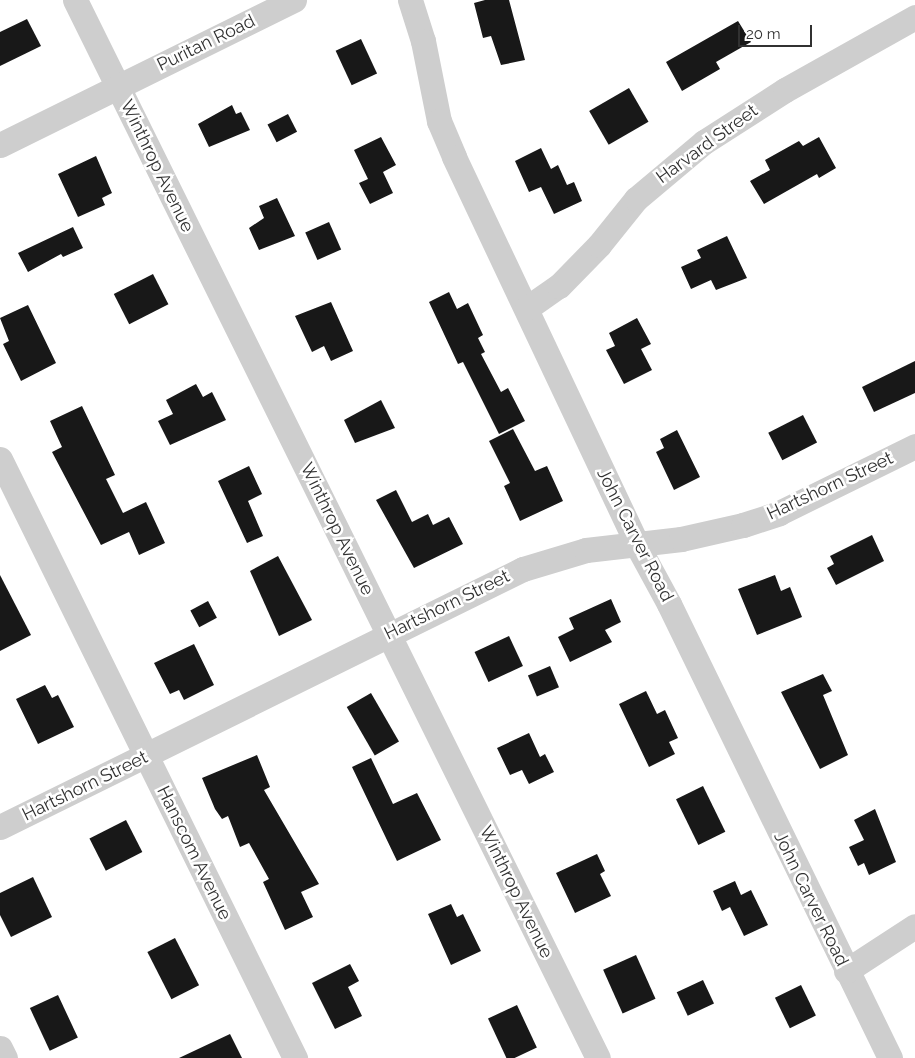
<!DOCTYPE html>
<html>
<head>
<meta charset="utf-8">
<style>
	body { margin:0 }
	#map { position:relative; width:915px; height:1058px; overflow:hidden; background:#fff; font-family:Raleway,sans-serif }
	div>[style] { position:absolute }
	.building>* { inset:0; background:#181818; transform-origin:0 0 }
	.street>* { height:25px; margin:-12.5px; padding:0 12.5px; transform-origin:12.5px; border-radius:12.5px; background:#cecece }
	span { translate:-50% -50%; white-space:nowrap; text-align:center; line-height:1.15; -webkit-text-stroke:5px #fff; paint-order:stroke }
	.street-label { font-size:18px; color:#313131 }
	.scale { position:absolute; left:738px; top:25px; width:74px; height:22px; box-sizing:border-box; border:2px solid #313131; border-top:0; padding-left:6px; font-size:15px; line-height:18px; white-space:nowrap; color:#313131; -webkit-text-stroke:4px #fff; paint-order:stroke }
</style>
</head>
<body>
<div id="map">
	<div class="building">
		<i style="clip-path:polygon(485px 0,509px 0,525px 60px,501px 65px,491px 36px,483px 38px,474px 3px)"></i>
		<i style="clip-path:polygon(27px 19px,41px 46px,0 66px,0 32px)"></i>
		<i style="clip-path:polygon(738px 21px,751px 42px,716px 62px,720px 69px,682px 91px,666px 62px)"></i>
		<i style="left:361px;top:39px;width:38px;height:28px;rotate:65deg"></i>
		<i style="left:629px;top:88px;width:39px;height:46px;rotate:60deg"></i>
		<i style="clip-path:polygon(232px 105px,236px 114px,241px 112px,250px 130px,209px 147px,198px 124px)"></i>
		<i style="left:288px;top:114px;width:20px;height:23px;rotate:63deg"></i>
		<i style="clip-path:polygon(381px 137px,396px 165px,383px 172px,393px 193px,370px 204px,359px 183px,368px 179px,354px 150px)"></i>
		<i style="clip-path:polygon(819px 137px,836px 168px,819px 178px,817px 174px,764px 204px,750px 181px,770px 170px,765px 160px,799px 141px,803px 146px)"></i>
		<i style="clip-path:polygon(541px 148px,551px 169px,558px 165px,567px 185px,574px 182px,582px 201px,554px 214px,541px 187px,529px 192px,515px 161px)"></i>
		<i style="clip-path:polygon(96px 156px,112px 193px,102px 198px,105px 205px,78px 217px,58px 174px)"></i>
		<i style="clip-path:polygon(277px 198px,295px 236px,259px 250px,249px 228px,264px 218px,259px 206px)"></i>
		<i style="left:329px;top:222px;width:30px;height:26px;rotate:66deg"></i>
		<i style="clip-path:polygon(73px 227px,83px 248px,63px 257px,61px 254px,28px 272px,18px 253px)"></i>
		<i style="clip-path:polygon(727px 236px,747px 278px,716px 290px,711px 280px,691px 289px,681px 267px,701px 258px,697px 250px)"></i>
		<i style="left:153px;top:274px;width:34px;height:44px;rotate:63deg"></i>
		<i style="clip-path:polygon(449px 292px,457px 309px,468px 303px,483px 335px,478px 338px,485px 352px,481px 354px,501px 392px,508px 388px,525px 421px,499px 434px,463px 362px,458px 364px,429px 302px)"></i>
		<i style="clip-path:polygon(331px 302px,353px 351px,331px 361px,324px 346px,312px 352px,295px 316px)"></i>
		<i style="clip-path:polygon(28px 305px,56px 363px,21px 381px,3px 344px,9px 341px,0 318px)"></i>
		<i style="clip-path:polygon(637px 318px,651px 344px,641px 349px,652px 370px,624px 384px,606px 350px,615px 346px,609px 333px)"></i>
		<i style="clip-path:polygon(915px 361px,915px 393px,874px 412px,862px 387px)"></i>
		<i style="clip-path:polygon(196px 384px,203px 397px,212px 392px,226px 420px,170px 445px,158px 421px,173px 414px,166px 400px)"></i>
		<i style="clip-path:polygon(381px 400px,395px 428px,355px 443px,344px 420px)"></i>
		<i style="clip-path:polygon(82px 406px,115px 475px,106px 479px,123px 513px,146px 502px,165px 543px,139px 555px,129px 532px,101px 545px,52px 452px,62px 447px,50px 421px)"></i>
		<i style="left:803px;top:415px;width:31px;height:39px;rotate:63deg"></i>
		<i style="clip-path:polygon(513px 429px,535px 471px,547px 466px,563px 501px,520px 521px,504px 486px,510px 483px,489px 441px)"></i>
		<i style="clip-path:polygon(677px 430px,700px 477px,674px 490px,656px 452px,664px 448px,660px 439px)"></i>
		<i style="clip-path:polygon(249px 466px,262px 494px,248px 501px,263px 536px,247px 543px,218px 481px)"></i>
		<i style="clip-path:polygon(396px 490px,412px 522px,428px 514px,433px 525px,449px 517px,463px 544px,414px 568px,376px 500px)"></i>
		<i style="clip-path:polygon(872px 535px,884px 561px,836px 585px,827px 568px,834px 564px,830px 556px)"></i>
		<i style="clip-path:polygon(278px 556px,312px 620px,279px 636px,250px 571px)"></i>
		<i style="clip-path:polygon(0 575px,31px 635px,0 651px)"></i>
		<i style="clip-path:polygon(775px 575px,781px 591px,790px 587px,802px 617px,757px 635px,738px 589px)"></i>
		<i style="clip-path:polygon(611px 599px,621px 622px,605px 630px,612px 642px,570px 662px,558px 637px,574px 629px,569px 618px)"></i>
		<i style="left:208px;top:601px;width:19px;height:20px;rotate:62deg"></i>
		<i style="left:509px;top:636px;width:33px;height:38px;rotate:65deg"></i>
		<i style="clip-path:polygon(194px 644px,214px 685px,184px 700px,179px 690px,170px 694px,154px 663px)"></i>
		<i style="left:550px;top:666px;width:23px;height:24px;rotate:67deg"></i>
		<i style="clip-path:polygon(823px 674px,832px 691px,823px 695px,848px 755px,820px 769px,781px 692px)"></i>
		<i style="clip-path:polygon(45px 685px,52px 698px,58px 695px,74px 727px,38px 744px,16px 699px)"></i>
		<i style="clip-path:polygon(646px 691px,657px 714px,665px 710px,678px 738px,669px 742px,675px 754px,649px 767px,619px 704px)"></i>
		<i style="left:371px;top:693px;width:56px;height:28px;rotate:60deg"></i>
		<i style="clip-path:polygon(529px 733px,540px 757px,545px 754px,554px 772px,529px 784px,522px 770px,510px 775px,497px 748px)"></i>
		<i style="clip-path:polygon(257px 755px,270px 787px,264px 790px,319px 884px,301px 892px,313px 917px,285px 930px,263px 882px,269px 879px,249px 843px,240px 847px,228px 816px,222px 819px,215px 809px,202px 778px)"></i>
		<i style="clip-path:polygon(371px 758px,393px 804px,417px 793px,441px 840px,397px 861px,352px 767px)"></i>
		<i style="left:703px;top:786px;width:51px;height:30px;rotate:64deg"></i>
		<i style="clip-path:polygon(875px 809px,896px 862px,869px 875px,864px 863px,858px 866px,849px 847px,864px 840px,854px 820px)"></i>
		<i style="left:126px;top:820px;width:36px;height:41px;rotate:63deg"></i>
		<i style="clip-path:polygon(597px 854px,605px 871px,600px 874px,611px 896px,575px 913px,556px 873px)"></i>
		<i style="clip-path:polygon(33px 877px,52px 917px,11px 937px,0 915px,0 893px)"></i>
		<i style="clip-path:polygon(735px 881px,741px 895px,751px 890px,768px 925px,744px 936px,730px 907px,722px 911px,713px 891px)"></i>
		<i style="clip-path:polygon(451px 904px,457px 917px,463px 914px,481px 951px,451px 965px,428px 914px)"></i>
		<i style="left:175px;top:938px;width:53px;height:31px;rotate:63deg"></i>
		<i style="left:636px;top:955px;width:48px;height:36px;rotate:66deg"></i>
		<i style="clip-path:polygon(350px 964px,359px 981px,348px 987px,362px 1016px,335px 1029px,312px 983px)"></i>
		<i style="left:703px;top:980px;width:26px;height:29px;rotate:65deg"></i>
		<i style="left:801px;top:985px;width:34px;height:29px;rotate:64deg"></i>
		<i style="left:58px;top:995px;width:47px;height:31px;rotate:65deg"></i>
		<i style="left:517px;top:1005px;width:47px;height:32px;rotate:65deg"></i>
		<i style="clip-path:polygon(230px 1034px,242px 1058px,179px 1058px)"></i>
	</div>
	<div class="street">
		<i style="left:75px;top:0;width:1180px;rotate:63.7deg"></i>
		<i style="left:410px;top:0;width:43px;rotate:72.4deg"></i>
		<i style="left:423px;top:41px;width:82px;rotate:78.7deg"></i>
		<i style="left:439px;top:121px;width:39px;rotate:67deg"></i>
		<i style="left:454px;top:157px;width:429px;rotate:64.7deg"></i>
		<i style="left:637px;top:545px;width:67px;rotate:61.5deg"></i>
		<i style="left:669px;top:604px;width:505px;rotate:64.04deg"></i>
		<i style="left:0;top:145px;width:328px;rotate:-26.3deg"></i>
		<i style="left:527px;top:308px;width:39px;rotate:-35deg"></i>
		<i style="left:559px;top:286px;width:57px;rotate:-45.7deg"></i>
		<i style="left:599px;top:245px;width:59px;rotate:-51.2deg"></i>
		<i style="left:636px;top:199px;width:89px;rotate:-40deg"></i>
		<i style="left:704px;top:142px;width:96px;rotate:-32.7deg"></i>
		<i style="left:785px;top:90px;width:149px;rotate:-29.3deg"></i>
		<i style="left:0;top:459px;width:668px;rotate:63.78deg"></i>
		<i style="left:0;top:827px;width:583px;rotate:-26.26deg"></i>
		<i style="left:523px;top:569px;width:66px;rotate:-16.8deg"></i>
		<i style="left:586px;top:550px;width:96px;rotate:-6.6deg"></i>
		<i style="left:681px;top:539px;width:64px;rotate:-12.7deg"></i>
		<i style="left:743px;top:525px;width:38px;rotate:-18deg"></i>
		<i style="left:779px;top:513px;width:152px;rotate:-26.2deg"></i>
		<i style="left:846px;top:971px;width:82px;rotate:-33.1deg"></i>
		<i style="left:0;top:1048px;width:11px;rotate:63deg"></i>
	</div>
	<div class="street-label">
		<span style="left:206px;top:43px;rotate:-26deg">Puritan Road</span>
		<span style="left:707px;top:144px;rotate:-36deg">Harvard Street</span>
		<span style="left:157px;top:166px;rotate:64deg">Winthrop Avenue</span>
		<span style="left:830px;top:486px;rotate:-25deg">Hartshorn Street</span>
		<span style="left:337px;top:529px;rotate:64deg">Winthrop Avenue</span>
		<span style="left:635px;top:535px;rotate:63deg">John Carver Road</span>
		<span style="left:447px;top:605px;rotate:-26deg">Hartshorn Street</span>
		<span style="left:85px;top:786px;rotate:-26deg">Hartshorn Street</span>
		<span style="left:194px;top:853px;rotate:64deg">Hanscom Avenue</span>
		<span style="left:516px;top:892px;rotate:64deg">Winthrop Avenue</span>
		<span style="left:811px;top:899px;rotate:64deg">John Carver Road</span>
	</div>
	<div class="scale">20 m</div>
</div>
</body>
</html>
